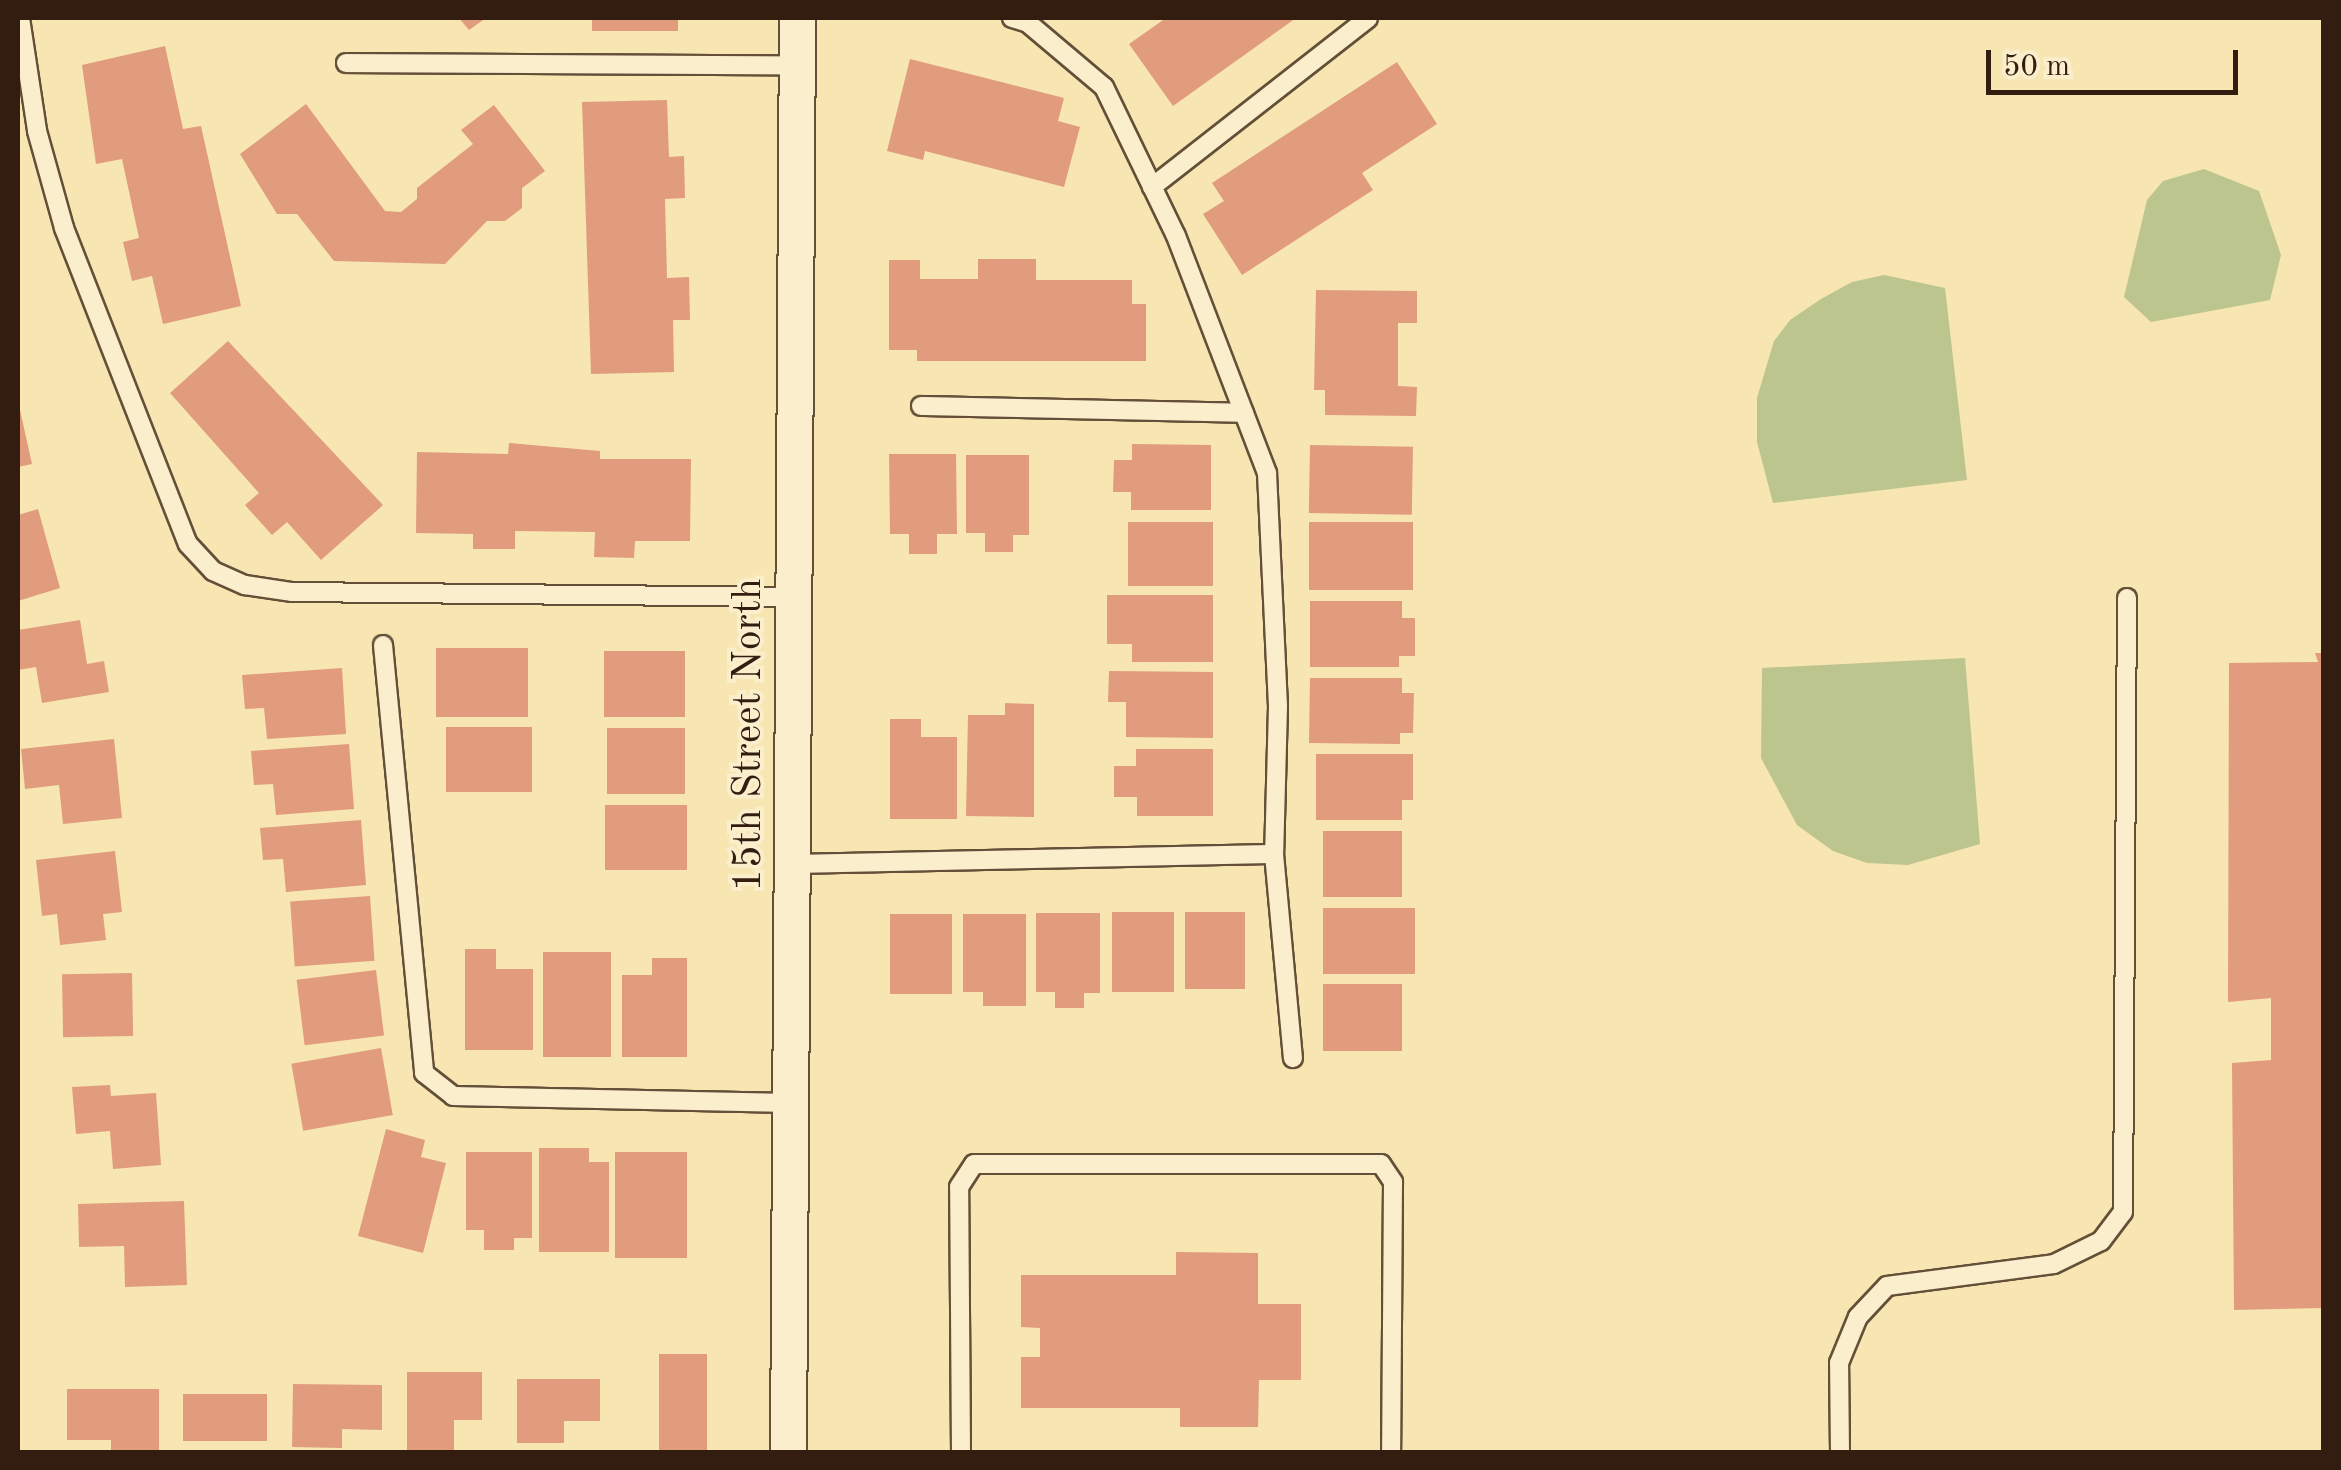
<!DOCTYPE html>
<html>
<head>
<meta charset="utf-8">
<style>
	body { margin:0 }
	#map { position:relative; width:2341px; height:1470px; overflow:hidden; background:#f7e5b2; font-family:"Old Standard TT",serif }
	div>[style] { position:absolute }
	.green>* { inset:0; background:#bcc58d }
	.building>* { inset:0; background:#e19c7e; transform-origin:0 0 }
	.roads { filter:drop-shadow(2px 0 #644f38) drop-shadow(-2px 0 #644f38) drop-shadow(0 2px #644f38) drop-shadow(0 -2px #644f38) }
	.service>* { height:18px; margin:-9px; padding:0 9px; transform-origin:9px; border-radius:9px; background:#faeecd }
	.minor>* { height:35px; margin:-17.5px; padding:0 17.5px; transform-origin:17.5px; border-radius:17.5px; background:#faeecd }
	span { translate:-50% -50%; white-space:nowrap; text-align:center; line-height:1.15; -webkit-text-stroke:8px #faeecd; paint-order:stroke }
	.street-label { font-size:40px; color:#331d10 }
	.frame { position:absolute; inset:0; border:20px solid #331d10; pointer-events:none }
	.scale { position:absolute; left:1986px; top:50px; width:252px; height:45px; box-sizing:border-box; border:5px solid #331d10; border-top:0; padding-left:12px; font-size:30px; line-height:35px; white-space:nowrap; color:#331d10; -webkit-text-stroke:8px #faeecd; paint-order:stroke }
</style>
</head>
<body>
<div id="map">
	<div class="green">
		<i style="clip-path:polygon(2204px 169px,2259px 191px,2281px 255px,2270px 300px,2151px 322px,2124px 297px,2147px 200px,2163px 181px)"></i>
		<i style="clip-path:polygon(1884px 275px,1945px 288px,1967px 480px,1773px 503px,1757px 442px,1757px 398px,1774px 341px,1790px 320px,1821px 299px,1852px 282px)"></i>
		<i style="clip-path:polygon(1965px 658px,1980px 844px,1908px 865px,1867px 863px,1833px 851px,1797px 825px,1761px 758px,1762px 668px)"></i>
	</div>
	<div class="building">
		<i style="clip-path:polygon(459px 18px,486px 18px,469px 30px)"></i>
		<i style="left:592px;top:18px;width:86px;height:13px"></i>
		<i style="clip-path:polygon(1166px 18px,1296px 18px,1173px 106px,1129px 44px)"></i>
		<i style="clip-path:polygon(165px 46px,183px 129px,201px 126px,241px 306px,163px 324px,152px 276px,132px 281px,123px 242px,139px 238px,122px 159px,96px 164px,82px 65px)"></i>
		<i style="clip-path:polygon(910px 59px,1064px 98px,1058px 121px,1080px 127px,1064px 187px,925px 151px,923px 160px,887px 151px)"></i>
		<i style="clip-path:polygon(1397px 62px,1437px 124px,1362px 173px,1373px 190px,1242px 275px,1203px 214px,1224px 201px,1212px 183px)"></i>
		<i style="clip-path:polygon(667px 100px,669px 157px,684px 156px,685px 198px,665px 199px,667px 278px,689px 277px,690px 320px,673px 320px,674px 372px,591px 374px,582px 102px)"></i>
		<i style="clip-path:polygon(306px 104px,385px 211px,401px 212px,417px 199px,417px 188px,473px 144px,461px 130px,494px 105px,545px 171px,522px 188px,522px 208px,505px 221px,487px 221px,445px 264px,334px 261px,297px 214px,277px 214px,240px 154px)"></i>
		<i style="clip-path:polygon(978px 259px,1036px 259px,1036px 280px,1132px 280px,1132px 304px,1146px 304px,1146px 361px,917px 361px,917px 350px,889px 350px,889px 260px,920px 260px,920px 279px,978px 279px)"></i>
		<i style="clip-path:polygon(1316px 290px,1417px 291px,1417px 323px,1398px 323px,1398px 386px,1417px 387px,1416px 416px,1325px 415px,1325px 390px,1314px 390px)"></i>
		<i style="clip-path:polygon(228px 341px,383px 505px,321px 560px,287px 522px,272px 535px,245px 505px,259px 493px,170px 393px)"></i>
		<i style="clip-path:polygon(18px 401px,32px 464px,18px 467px)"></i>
		<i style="clip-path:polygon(509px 443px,600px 451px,600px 459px,691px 459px,690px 541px,635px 541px,634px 558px,594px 557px,595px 532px,515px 531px,515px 549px,473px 549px,473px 534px,416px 533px,417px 452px,508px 454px)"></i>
		<i style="clip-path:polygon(1132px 444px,1211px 445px,1211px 510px,1131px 510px,1131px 492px,1113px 492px,1114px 460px,1132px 460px)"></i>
		<i style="left:1310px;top:445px;width:103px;height:68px;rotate:1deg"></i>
		<i style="clip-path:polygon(889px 454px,956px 454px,957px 534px,937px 534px,937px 554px,909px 554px,909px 534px,890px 534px)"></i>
		<i style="clip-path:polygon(966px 455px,1029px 455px,1029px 535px,1013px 535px,1013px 552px,985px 552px,985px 533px,966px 533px)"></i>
		<i style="clip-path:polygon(38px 509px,60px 588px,18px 601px,18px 515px)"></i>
		<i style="left:1128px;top:522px;width:85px;height:64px"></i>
		<i style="left:1309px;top:522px;width:104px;height:68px"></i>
		<i style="clip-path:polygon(1107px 595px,1213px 595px,1213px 662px,1132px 662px,1132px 644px,1107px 644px)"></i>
		<i style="clip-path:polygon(1310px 601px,1402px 601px,1402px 618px,1415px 618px,1415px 656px,1399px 656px,1399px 667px,1310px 667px)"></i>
		<i style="clip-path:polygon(80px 620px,87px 664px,104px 661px,109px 692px,42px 703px,36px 667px,18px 670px,18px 630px)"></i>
		<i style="left:436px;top:648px;width:92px;height:69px"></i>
		<i style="left:604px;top:651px;width:81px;height:66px"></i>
		<i style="clip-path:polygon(2315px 653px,2324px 653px,2324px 1308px,2234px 1310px,2232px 1063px,2271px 1060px,2271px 998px,2228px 1002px,2229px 663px,2318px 662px)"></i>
		<i style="clip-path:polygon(342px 668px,346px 734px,267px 739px,264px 708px,245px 709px,242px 675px)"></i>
		<i style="clip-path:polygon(1109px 671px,1213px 672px,1213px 738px,1126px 737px,1126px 702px,1108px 702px)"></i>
		<i style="clip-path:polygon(1310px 678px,1402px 678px,1402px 693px,1414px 693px,1413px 733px,1400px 733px,1400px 744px,1309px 743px)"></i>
		<i style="clip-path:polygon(1005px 703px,1034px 704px,1034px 817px,966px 816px,968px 715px,1005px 715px)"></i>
		<i style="clip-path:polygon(890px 719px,921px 719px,921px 737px,957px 737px,957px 819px,890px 819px)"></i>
		<i style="left:446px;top:727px;width:86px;height:65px"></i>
		<i style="left:607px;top:728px;width:78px;height:66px"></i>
		<i style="clip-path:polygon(114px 739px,122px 818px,63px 824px,59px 785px,25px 789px,21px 749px)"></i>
		<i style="clip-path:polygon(349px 744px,354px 809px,276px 815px,273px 784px,254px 785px,251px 751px)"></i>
		<i style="clip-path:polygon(1136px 749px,1213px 749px,1213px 816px,1137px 816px,1137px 797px,1114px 797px,1114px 766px,1136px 766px)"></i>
		<i style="clip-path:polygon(1316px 754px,1413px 754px,1413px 800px,1402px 800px,1402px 820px,1316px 820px)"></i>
		<i style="left:605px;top:805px;width:82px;height:65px"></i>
		<i style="clip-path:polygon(361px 820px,366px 885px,286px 892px,283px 859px,263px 860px,260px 828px)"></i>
		<i style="left:1323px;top:831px;width:79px;height:66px"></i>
		<i style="clip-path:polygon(115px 851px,122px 912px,103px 914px,106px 940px,60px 945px,57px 914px,42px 916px,36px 860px)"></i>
		<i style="left:370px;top:896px;width:65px;height:80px;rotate:86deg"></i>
		<i style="left:1323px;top:908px;width:92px;height:66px"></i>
		<i style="left:1112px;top:912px;width:62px;height:80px"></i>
		<i style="left:1185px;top:912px;width:60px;height:77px"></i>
		<i style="clip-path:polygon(1036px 913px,1100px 913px,1100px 993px,1084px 993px,1084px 1008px,1055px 1008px,1055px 992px,1036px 992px)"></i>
		<i style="left:890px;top:914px;width:62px;height:80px"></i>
		<i style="clip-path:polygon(963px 914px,1026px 914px,1026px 1006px,983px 1006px,983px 992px,963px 992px)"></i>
		<i style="clip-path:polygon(465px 949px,496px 949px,496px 969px,533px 969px,533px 1050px,465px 1050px)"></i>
		<i style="left:543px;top:952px;width:68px;height:105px"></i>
		<i style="clip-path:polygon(652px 958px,687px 958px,687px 1057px,622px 1057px,622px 975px,652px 975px)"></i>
		<i style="left:376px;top:970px;width:66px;height:80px;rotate:83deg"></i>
		<i style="left:132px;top:973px;width:63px;height:70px;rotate:89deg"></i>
		<i style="left:1323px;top:984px;width:79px;height:67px"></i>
		<i style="left:381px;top:1048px;width:68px;height:91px;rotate:80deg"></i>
		<i style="clip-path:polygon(110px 1085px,111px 1096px,156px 1093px,161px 1165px,113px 1169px,110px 1131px,76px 1134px,72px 1087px)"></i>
		<i style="clip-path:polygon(386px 1129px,425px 1140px,421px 1157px,446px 1163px,423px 1253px,358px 1236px)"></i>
		<i style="clip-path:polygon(539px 1148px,589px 1148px,589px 1162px,609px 1162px,609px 1252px,539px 1252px)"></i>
		<i style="clip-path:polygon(466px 1152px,532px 1152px,532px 1238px,514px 1238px,514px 1250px,484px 1250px,484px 1230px,466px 1230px)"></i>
		<i style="left:615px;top:1152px;width:72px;height:106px"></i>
		<i style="clip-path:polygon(184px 1201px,187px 1285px,125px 1287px,124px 1246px,79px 1247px,78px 1204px)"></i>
		<i style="clip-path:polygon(1176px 1252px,1258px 1253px,1258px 1304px,1301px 1304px,1301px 1380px,1259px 1380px,1258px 1427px,1180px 1427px,1180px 1408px,1021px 1408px,1021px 1357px,1040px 1357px,1040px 1328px,1021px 1327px,1021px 1275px,1176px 1275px)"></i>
		<i style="left:659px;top:1354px;width:48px;height:98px"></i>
		<i style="clip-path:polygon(407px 1372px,482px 1372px,482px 1420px,454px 1420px,454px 1451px,407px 1451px)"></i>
		<i style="clip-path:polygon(517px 1379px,600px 1379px,600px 1421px,564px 1421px,564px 1443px,517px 1443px)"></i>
		<i style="clip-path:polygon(293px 1384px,382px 1385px,382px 1430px,342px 1429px,342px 1448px,292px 1447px)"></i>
		<i style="clip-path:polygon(67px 1389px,159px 1389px,159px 1452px,111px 1452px,111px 1440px,67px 1440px)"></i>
		<i style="left:183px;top:1394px;width:84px;height:47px"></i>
	</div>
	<div class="roads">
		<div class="service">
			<i style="left:20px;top:18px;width:114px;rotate:81.4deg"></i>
			<i style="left:37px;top:131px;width:101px;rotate:74.4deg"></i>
			<i style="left:64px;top:228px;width:339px;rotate:68.6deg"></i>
			<i style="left:188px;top:544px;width:37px;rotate:47deg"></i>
			<i style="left:213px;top:571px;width:35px;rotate:24deg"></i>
			<i style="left:245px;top:585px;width:48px;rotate:8.5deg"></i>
			<i style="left:292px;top:592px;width:501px;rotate:0.57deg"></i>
			<i style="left:1012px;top:18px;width:17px;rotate:17deg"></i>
			<i style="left:1028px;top:23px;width:99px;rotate:40.1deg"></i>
			<i style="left:1104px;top:87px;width:165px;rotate:64.2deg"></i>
			<i style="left:1176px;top:236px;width:254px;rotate:69deg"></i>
			<i style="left:1267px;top:473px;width:233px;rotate:87.3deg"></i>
			<i style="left:1278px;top:706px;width:148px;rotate:91.5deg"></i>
			<i style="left:1274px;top:854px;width:205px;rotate:84.7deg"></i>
			<i style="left:346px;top:63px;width:451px;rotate:0.3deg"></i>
			<i style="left:1152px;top:187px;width:274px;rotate:-38deg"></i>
			<i style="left:921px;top:406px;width:323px;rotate:1.2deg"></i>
			<i style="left:383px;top:645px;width:430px;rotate:84.5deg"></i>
			<i style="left:424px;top:1073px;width:37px;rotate:38deg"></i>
			<i style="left:453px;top:1096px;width:337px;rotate:1.2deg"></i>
			<i style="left:791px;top:864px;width:483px;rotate:-1.2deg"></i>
			<i style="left:961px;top:1452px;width:265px;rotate:-90.4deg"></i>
			<i style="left:959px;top:1187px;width:27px;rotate:-57deg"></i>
			<i style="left:974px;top:1164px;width:407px"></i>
			<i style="left:1381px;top:1164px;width:22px;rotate:56deg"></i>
			<i style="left:1393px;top:1182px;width:270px;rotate:90.4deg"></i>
			<i style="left:1840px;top:1452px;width:89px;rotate:-90.6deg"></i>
			<i style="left:1839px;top:1363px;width:50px;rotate:-67.6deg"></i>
			<i style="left:1858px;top:1317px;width:42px;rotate:-46.9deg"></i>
			<i style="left:1887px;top:1286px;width:168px;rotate:-7.5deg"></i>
			<i style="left:2054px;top:1264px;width:52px;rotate:-26.1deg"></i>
			<i style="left:2101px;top:1241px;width:36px;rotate:-53deg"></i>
			<i style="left:2123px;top:1212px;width:614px;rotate:-89.63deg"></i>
		</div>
		<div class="minor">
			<i style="left:788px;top:1452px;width:1434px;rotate:-89.64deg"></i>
		</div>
	</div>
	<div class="street-label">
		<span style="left:750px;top:735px;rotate:-90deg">15th Street North</span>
	</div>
	<div class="frame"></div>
	<div class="scale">50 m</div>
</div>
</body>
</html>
